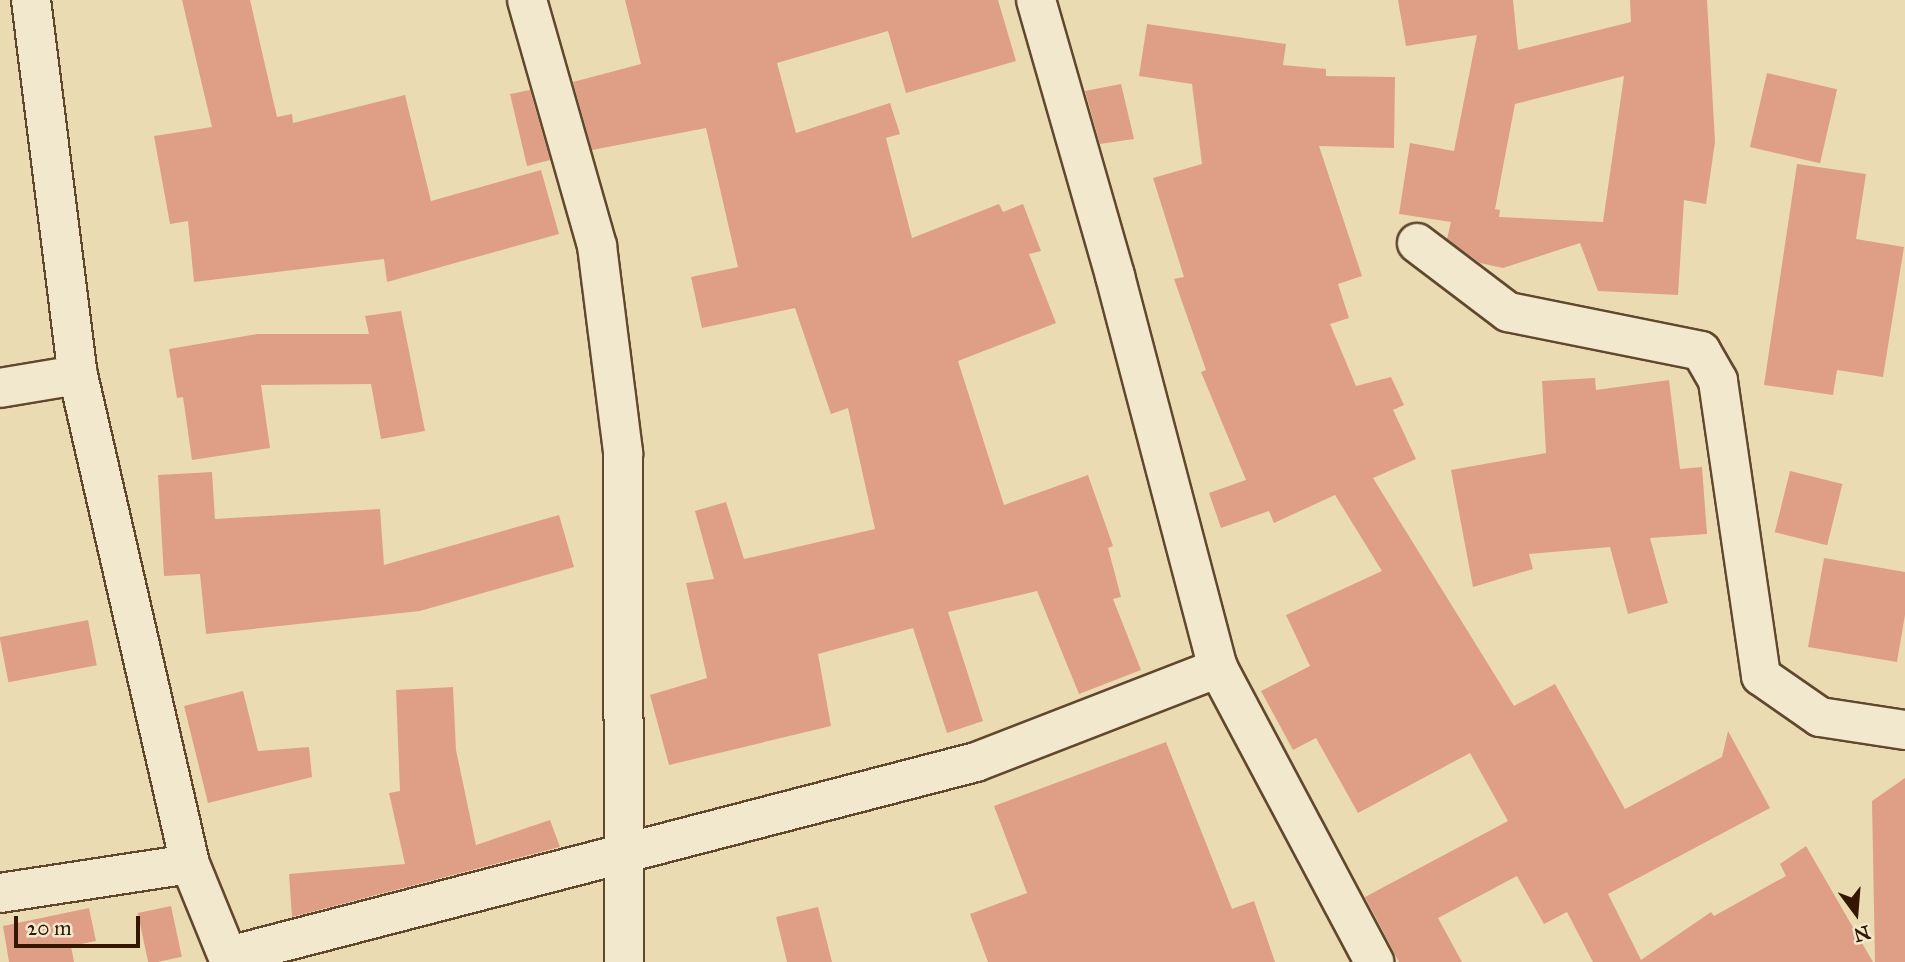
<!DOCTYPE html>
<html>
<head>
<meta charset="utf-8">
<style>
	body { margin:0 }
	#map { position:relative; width:1905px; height:962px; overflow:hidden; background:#ebdbb3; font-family:"IM FELL Great Primer",serif }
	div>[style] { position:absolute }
	.building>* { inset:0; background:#df9f87; transform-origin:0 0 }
	.roads { filter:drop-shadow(2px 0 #61482d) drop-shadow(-2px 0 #61482d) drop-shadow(0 2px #61482d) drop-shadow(0 -2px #61482d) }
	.street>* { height:38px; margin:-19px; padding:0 19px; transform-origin:19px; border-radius:19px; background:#f2e8ce }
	span { translate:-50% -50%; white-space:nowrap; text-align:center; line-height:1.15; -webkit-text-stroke:7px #f2e8ce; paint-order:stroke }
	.north { position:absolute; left:1821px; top:878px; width:70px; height:70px; -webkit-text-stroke:5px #f2e8ce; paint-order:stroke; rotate:164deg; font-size:19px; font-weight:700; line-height:28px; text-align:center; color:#331700 }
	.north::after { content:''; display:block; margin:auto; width:24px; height:32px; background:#331700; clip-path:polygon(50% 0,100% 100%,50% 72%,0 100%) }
	.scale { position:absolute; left:14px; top:916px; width:126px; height:32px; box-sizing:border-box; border:4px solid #331700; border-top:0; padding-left:9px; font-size:21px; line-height:24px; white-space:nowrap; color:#331700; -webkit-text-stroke:5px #f2e8ce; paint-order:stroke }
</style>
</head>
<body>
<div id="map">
	<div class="building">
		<i style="clip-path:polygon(182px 0,250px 0,277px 117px,292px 114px,293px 123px,405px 95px,431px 201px,541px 170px,559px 234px,387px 282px,384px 259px,194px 282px,188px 221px,170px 224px,154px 136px,212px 127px)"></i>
		<i style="clip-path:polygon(625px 0,998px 0,1016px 61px,906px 93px,888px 31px,777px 63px,796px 133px,890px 103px,900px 134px,886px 138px,912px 238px,999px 204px,1003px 212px,1023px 204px,1041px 251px,1029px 254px,1056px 323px,958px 361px,1004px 505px,1088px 475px,1113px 546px,1108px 548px,1121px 597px,1113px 599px,1141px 670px,1079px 694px,1037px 591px,948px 612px,983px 721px,947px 733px,913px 628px,818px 654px,831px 726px,669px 765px,650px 695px,707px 678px,686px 583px,714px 579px,695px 511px,726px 502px,744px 559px,875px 529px,848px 408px,831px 414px,795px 308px,702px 328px,691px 277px,738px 267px,706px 128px,592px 150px,573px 82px,641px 64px)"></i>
		<i style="clip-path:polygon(evenodd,1398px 0,1513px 0,1518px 50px,1631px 22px,1630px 0,1707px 0,1715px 142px,1706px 204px,1684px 200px,1678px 295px,1598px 291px,1580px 243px,1503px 268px,1480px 263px,1447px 239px,1451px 222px,1399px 214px,1410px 143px,1454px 151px,1477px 35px,1406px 46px,1398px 0,1624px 76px,1603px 222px,1499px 217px,1500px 210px,1495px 209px,1515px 104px,1624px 76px)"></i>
		<i style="clip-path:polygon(1147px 24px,1286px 44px,1283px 65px,1326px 69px,1326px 76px,1395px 77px,1394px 148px,1319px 146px,1362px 276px,1338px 284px,1349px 318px,1330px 324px,1356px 386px,1391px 377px,1404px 405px,1393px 410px,1416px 459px,1373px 478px,1514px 706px,1555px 684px,1625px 809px,1722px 757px,1728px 731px,1770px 808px,1608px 894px,1641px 960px,1711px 912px,1714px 916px,1786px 876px,1780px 864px,1806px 846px,1873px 962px,1593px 962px,1567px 912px,1544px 924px,1517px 876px,1438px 918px,1462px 962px,1399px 962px,1365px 897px,1508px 821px,1470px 753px,1358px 813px,1316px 738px,1293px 750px,1261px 691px,1310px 666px,1286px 615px,1382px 571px,1335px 495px,1274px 523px,1269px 511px,1221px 528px,1209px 493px,1246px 480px,1201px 372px,1206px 370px,1174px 279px,1184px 277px,1153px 178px,1202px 164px,1192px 84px,1139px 76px)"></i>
		<i style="left:1767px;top:73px;width:72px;height:76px;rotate:13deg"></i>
		<i style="clip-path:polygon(1121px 84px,1134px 139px,1100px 144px,1085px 91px)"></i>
		<i style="clip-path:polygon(530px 90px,550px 160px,527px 166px,510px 94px)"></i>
		<i style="clip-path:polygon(1797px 164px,1866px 174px,1856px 239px,1904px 247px,1883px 377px,1837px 370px,1833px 395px,1764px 385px)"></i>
		<i style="clip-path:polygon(401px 311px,425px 431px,381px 439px,371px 384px,261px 385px,270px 448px,192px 460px,183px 397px,177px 398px,169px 349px,257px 334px,369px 334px,365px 316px)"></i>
		<i style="clip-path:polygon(1595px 378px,1596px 390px,1669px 380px,1680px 469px,1702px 467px,1707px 534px,1650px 538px,1668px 603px,1628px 614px,1610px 547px,1529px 554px,1533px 569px,1473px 587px,1451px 470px,1546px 453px,1542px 381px)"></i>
		<i style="left:1790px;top:471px;width:54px;height:63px;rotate:14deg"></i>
		<i style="clip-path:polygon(212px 472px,215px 519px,380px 509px,384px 565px,559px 515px,574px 567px,420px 611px,206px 634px,200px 574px,164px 576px,158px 475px)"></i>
		<i style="clip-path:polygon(1824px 558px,1905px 572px,1905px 615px,1897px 662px,1808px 647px)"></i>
		<i style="left:88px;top:620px;width:46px;height:90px;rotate:79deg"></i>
		<i style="clip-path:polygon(453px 687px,456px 750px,476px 845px,550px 820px,560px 847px,292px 917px,289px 874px,405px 864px,389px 793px,400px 791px,396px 690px)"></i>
		<i style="clip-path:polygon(243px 691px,258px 751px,309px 747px,312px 777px,208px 803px,184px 706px)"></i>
		<i style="clip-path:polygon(1166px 742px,1232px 909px,1254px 901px,1275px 962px,988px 962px,970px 914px,1027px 893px,994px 806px)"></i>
		<i style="clip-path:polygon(1905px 778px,1905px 962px,1875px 962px,1872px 801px)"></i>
		<i style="left:171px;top:906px;width:52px;height:34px;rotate:78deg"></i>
		<i style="clip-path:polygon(818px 907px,832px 962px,787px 962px,776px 917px)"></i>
		<i style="clip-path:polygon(89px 908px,96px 941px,71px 946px,74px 962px,9px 962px,3px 926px)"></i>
	</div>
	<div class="roads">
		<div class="street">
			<i style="left:31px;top:0;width:378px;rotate:82.9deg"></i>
			<i style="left:78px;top:375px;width:502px;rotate:77.1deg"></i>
			<i style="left:190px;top:864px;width:106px;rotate:67.8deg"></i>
			<i style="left:527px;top:0;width:256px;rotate:74.1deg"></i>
			<i style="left:597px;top:246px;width:209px;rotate:82.8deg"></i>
			<i style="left:623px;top:453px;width:509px;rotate:89.89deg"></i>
			<i style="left:1036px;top:0;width:287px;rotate:74deg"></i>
			<i style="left:1115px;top:276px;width:405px;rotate:75.3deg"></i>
			<i style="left:1417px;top:243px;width:114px;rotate:37.2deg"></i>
			<i style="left:1508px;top:312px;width:197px;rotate:11.4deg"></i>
			<i style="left:1701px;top:351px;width:34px;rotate:60deg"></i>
			<i style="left:1718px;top:381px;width:298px;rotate:81.7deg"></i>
			<i style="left:1761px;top:676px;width:72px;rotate:34.8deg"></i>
			<i style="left:1820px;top:717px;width:86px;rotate:8.7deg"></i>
			<i style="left:0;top:388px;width:79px;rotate:-9.5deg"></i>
			<i style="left:0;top:893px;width:192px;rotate:-8.7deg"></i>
			<i style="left:229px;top:956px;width:772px;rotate:-14.56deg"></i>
			<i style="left:976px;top:762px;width:260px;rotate:-21.2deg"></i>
			<i style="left:1218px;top:668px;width:333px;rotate:62deg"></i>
		</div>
	</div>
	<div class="north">N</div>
	<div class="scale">20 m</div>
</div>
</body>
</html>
